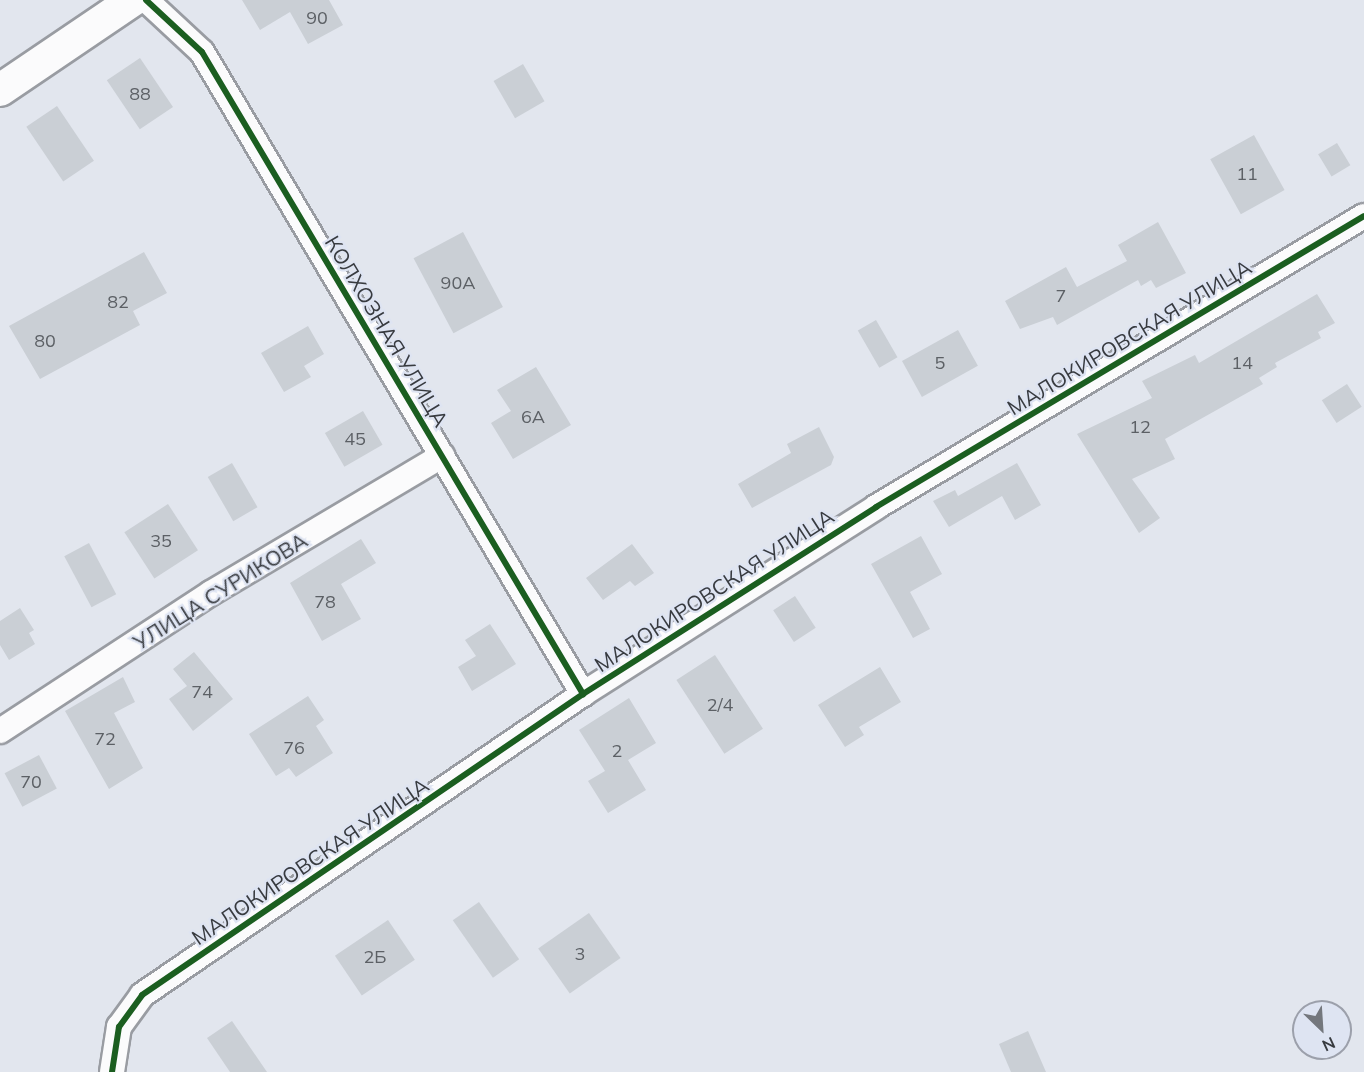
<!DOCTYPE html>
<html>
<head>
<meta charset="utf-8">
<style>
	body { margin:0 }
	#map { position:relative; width:1364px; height:1072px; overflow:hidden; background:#e2e6ee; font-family:Mulish,sans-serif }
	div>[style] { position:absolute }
	.building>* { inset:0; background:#cacfd5; transform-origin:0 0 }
	.roads { filter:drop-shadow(2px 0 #999ca2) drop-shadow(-2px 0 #999ca2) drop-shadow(0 2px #999ca2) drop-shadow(0 -2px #999ca2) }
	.minor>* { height:24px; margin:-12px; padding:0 12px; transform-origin:12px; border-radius:12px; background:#fbfbfc }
	.tertiary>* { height:32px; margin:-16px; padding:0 16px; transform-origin:16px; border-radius:16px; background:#fbfbfc }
	.cycleway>* { height:6px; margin:-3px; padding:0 3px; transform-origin:3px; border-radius:3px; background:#1b5e20 }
	span { translate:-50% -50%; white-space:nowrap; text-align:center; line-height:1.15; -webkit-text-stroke:4.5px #dee4f2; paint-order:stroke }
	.number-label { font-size:18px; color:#5c6065 }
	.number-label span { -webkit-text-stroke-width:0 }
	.street-label { font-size:21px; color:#383b40 }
	.north { position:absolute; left:1292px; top:1000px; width:60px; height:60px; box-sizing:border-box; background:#dee4f2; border:2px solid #9ca0ab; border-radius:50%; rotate:155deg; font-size:16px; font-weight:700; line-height:24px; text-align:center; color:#383b40 }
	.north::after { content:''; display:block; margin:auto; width:21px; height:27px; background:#74777d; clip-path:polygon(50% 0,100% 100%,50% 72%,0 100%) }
</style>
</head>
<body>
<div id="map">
	<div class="building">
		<i style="clip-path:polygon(242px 0,329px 0,343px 25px,308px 44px,290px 12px,260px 30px)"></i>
		<i style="left:140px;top:58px;width:59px;height:40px;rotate:56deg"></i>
		<i style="left:523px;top:64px;width:43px;height:34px;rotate:60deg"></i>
		<i style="left:57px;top:106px;width:66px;height:37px;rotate:56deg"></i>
		<i style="left:1254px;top:135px;width:63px;height:50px;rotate:61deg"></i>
		<i style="left:1337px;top:143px;width:26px;height:22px;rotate:59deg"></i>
		<i style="clip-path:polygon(1158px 222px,1186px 273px,1156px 288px,1151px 280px,1141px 286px,1138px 280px,1057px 325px,1053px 317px,1020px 329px,1005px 301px,1066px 267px,1077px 287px,1127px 261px,1118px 245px)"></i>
		<i style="left:463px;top:232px;width:85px;height:56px;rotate:62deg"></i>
		<i style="clip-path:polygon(144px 252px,167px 293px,133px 311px,140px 325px,40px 379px,9px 326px)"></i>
		<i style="clip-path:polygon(1317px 294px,1335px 323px,1318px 332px,1321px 338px,1275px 363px,1277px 367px,1259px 378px,1263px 384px,1165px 439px,1175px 459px,1132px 479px,1160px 518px,1139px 533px,1077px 434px,1152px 398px,1142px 381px,1195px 355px,1199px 363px)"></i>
		<i style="left:876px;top:320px;width:43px;height:21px;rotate:60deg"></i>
		<i style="clip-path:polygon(308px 326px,324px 354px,304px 366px,311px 377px,284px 392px,261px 353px)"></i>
		<i style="left:958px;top:330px;width:41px;height:64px;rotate:61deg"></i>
		<i style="clip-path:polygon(536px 367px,571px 425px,513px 459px,491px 423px,511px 411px,497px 390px)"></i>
		<i style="left:1347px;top:384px;width:27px;height:30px;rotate:57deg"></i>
		<i style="left:363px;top:411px;width:39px;height:44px;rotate:60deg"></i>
		<i style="clip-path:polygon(819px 427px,834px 457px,831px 465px,752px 508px,738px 484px,791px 453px,787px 444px)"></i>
		<i style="left:232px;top:463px;width:51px;height:28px;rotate:60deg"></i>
		<i style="clip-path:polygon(1017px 463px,1041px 505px,1015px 520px,1002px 496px,949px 527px,933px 501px,955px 490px,958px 496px)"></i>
		<i style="left:168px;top:504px;width:55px;height:52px;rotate:57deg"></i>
		<i style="clip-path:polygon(921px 536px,942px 574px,910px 592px,930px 629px,913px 638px,871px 564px)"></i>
		<i style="clip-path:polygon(361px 539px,376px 563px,341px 584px,361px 619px,322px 641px,290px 583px)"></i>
		<i style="left:89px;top:543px;width:58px;height:28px;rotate:62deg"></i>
		<i style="clip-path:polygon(632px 544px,654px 573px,635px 586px,630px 581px,603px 600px,586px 578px)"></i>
		<i style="left:795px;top:596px;width:38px;height:26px;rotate:57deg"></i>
		<i style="clip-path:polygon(20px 608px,34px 630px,29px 633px,35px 644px,9px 660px,0 645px,0 621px)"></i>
		<i style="clip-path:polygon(490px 624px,516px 664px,472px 691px,458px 667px,476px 656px,465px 640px)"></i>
		<i style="clip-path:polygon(194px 652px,233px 699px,193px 731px,169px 699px,187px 686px,173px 669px)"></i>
		<i style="left:715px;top:655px;width:88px;height:46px;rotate:57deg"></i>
		<i style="clip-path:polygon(880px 667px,901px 702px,859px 727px,864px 735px,845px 747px,818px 705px)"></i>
		<i style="clip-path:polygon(123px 677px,135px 702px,114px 713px,143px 768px,109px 789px,65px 711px)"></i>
		<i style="clip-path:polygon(308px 696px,324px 720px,316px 726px,333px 753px,296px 777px,289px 768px,276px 776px,249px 734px)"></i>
		<i style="clip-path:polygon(629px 698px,656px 743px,628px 760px,646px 790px,608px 813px,588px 781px,605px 771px,579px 730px)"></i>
		<i style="left:39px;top:755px;width:38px;height:39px;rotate:62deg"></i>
		<i style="left:479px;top:902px;width:70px;height:32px;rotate:55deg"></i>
		<i style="left:589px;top:913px;width:55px;height:62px;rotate:55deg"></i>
		<i style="left:388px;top:920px;width:48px;height:64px;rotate:56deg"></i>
		<i style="clip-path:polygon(232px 1021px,267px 1072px,230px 1072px,207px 1038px)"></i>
		<i style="clip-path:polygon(1028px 1031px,1046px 1072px,1011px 1072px,999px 1044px)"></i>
	</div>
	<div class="roads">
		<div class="minor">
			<i style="left:146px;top:0;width:76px;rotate:42.9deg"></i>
			<i style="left:202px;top:52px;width:747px;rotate:59.31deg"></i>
			<i style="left:0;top:731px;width:252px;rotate:-33.2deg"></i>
			<i style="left:211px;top:593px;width:269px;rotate:-30.7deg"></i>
			<i style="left:112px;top:1072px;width:46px;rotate:-81.2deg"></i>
			<i style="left:119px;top:1027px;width:39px;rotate:-54deg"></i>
			<i style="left:142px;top:995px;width:534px;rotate:-34.32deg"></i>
			<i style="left:583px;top:694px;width:348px;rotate:-32.5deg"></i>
			<i style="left:876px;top:507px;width:568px;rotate:-30.81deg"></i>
		</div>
		<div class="tertiary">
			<i style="left:0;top:90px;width:161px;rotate:-34.1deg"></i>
		</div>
	</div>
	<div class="cycleway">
		<i style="left:146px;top:0;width:76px;rotate:42.9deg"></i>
		<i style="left:202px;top:52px;width:747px;rotate:59.31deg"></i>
		<i style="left:112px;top:1072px;width:46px;rotate:-81.2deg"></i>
		<i style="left:119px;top:1027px;width:39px;rotate:-54deg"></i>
		<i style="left:142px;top:995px;width:534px;rotate:-34.32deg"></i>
		<i style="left:583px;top:694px;width:348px;rotate:-32.5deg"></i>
		<i style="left:876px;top:507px;width:568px;rotate:-30.81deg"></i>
	</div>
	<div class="number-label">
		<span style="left:317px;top:18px">90</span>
		<span style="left:140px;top:94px">88</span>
		<span style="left:1247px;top:174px">11</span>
		<span style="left:458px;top:283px">90А</span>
		<span style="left:1061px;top:296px">7</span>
		<span style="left:118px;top:302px">82</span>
		<span style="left:45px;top:341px">80</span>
		<span style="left:940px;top:363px">5</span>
		<span style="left:1242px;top:363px">14</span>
		<span style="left:533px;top:417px">6А</span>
		<span style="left:1140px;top:427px">12</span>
		<span style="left:355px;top:439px">45</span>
		<span style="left:161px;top:541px">35</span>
		<span style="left:325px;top:602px">78</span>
		<span style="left:202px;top:692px">74</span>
		<span style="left:720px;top:705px">2/4</span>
		<span style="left:105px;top:739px">72</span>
		<span style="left:294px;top:748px">76</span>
		<span style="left:617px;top:751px">2</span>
		<span style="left:31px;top:782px">70</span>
		<span style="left:580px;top:954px">3</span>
		<span style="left:375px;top:957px">2Б</span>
	</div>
	<div class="street-label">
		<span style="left:387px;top:331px;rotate:59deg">КОЛХОЗНАЯ УЛИЦА</span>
		<span style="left:1129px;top:337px;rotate:-31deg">МАЛОКИРОВСКАЯ УЛИЦА</span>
		<span style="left:714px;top:590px;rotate:-33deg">МАЛОКИРОВСКАЯ УЛИЦА</span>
		<span style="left:220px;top:591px;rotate:-32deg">УЛИЦА СУРИКОВА</span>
		<span style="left:310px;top:861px;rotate:-34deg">МАЛОКИРОВСКАЯ УЛИЦА</span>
	</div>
	<div class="north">N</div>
</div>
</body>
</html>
